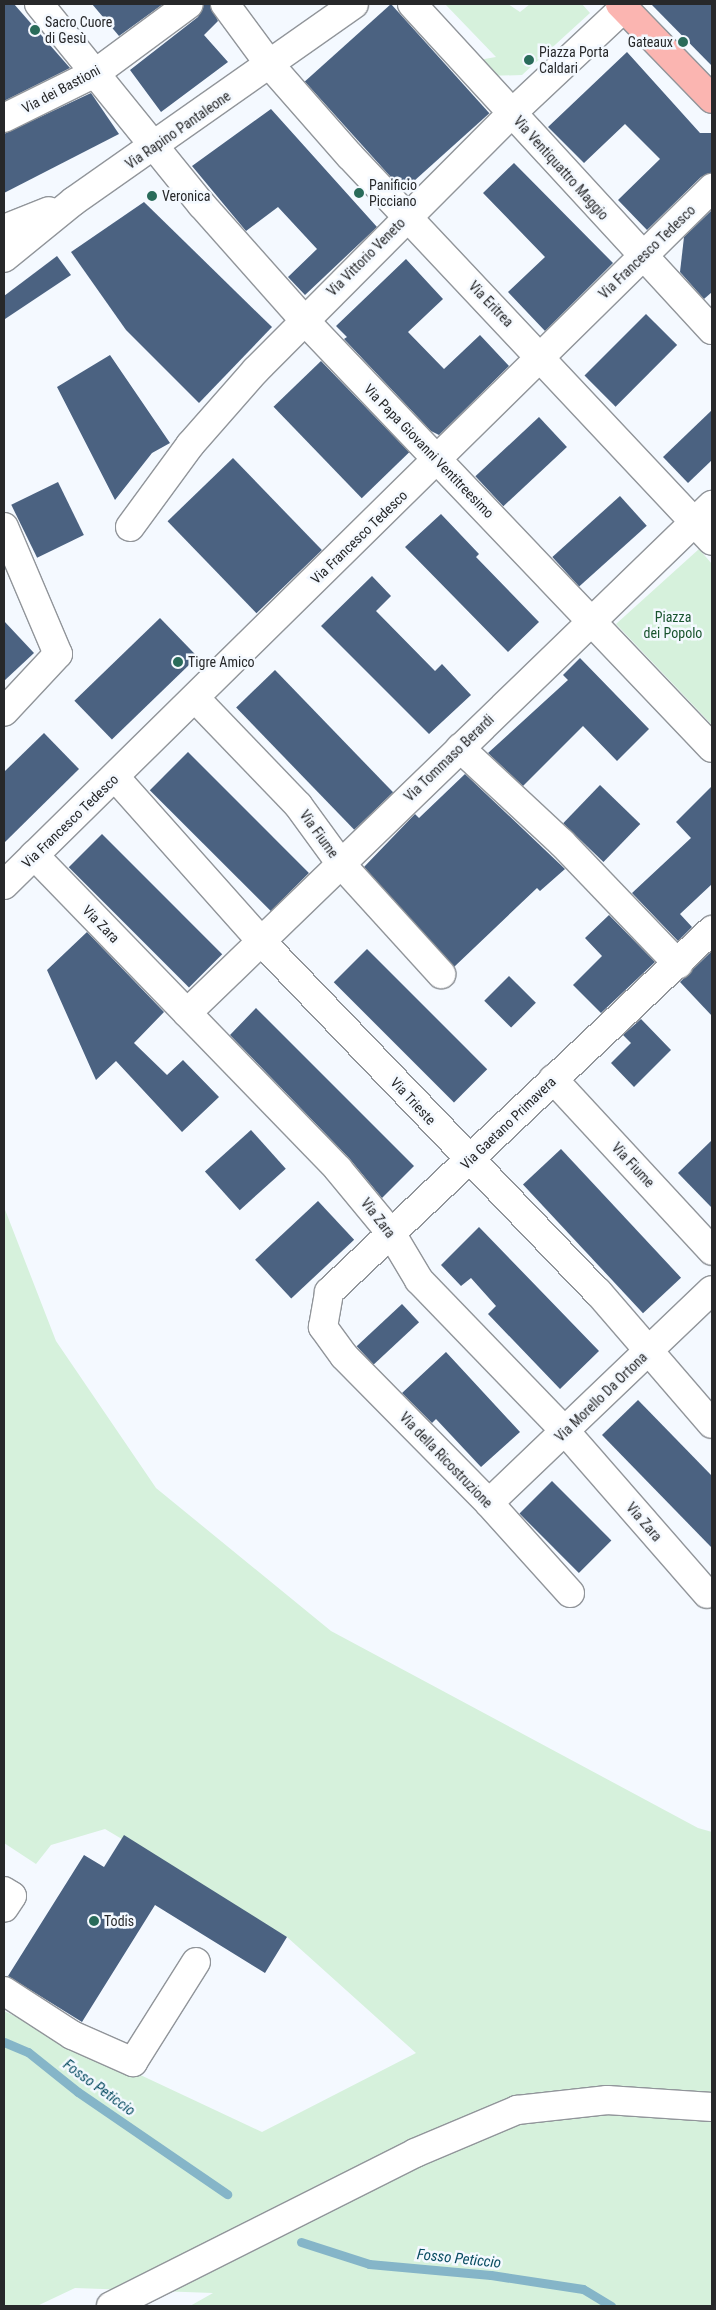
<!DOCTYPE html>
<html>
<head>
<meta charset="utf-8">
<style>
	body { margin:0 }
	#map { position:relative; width:716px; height:2310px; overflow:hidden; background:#f4f9ff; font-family:"Roboto Condensed",sans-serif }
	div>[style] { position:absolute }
	.green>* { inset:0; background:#d6f1dc }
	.stream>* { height:9px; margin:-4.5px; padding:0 4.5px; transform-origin:4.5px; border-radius:4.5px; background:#85b5c8 }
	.building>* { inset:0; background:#4b6281; transform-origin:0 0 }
	.roads { filter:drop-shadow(1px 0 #91959a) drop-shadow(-1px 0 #91959a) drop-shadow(0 1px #91959a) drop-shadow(0 -1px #91959a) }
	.minor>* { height:28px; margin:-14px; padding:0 14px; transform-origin:14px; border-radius:14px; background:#fff }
	.major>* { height:28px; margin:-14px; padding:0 14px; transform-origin:14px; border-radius:14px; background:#fbb5b1 }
	.dots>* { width:14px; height:14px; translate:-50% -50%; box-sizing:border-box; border:2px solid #f4f9ff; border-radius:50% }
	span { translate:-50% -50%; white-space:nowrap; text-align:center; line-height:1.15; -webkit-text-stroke:5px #f4f9ff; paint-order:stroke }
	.poi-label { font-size:14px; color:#27282a }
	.left { translate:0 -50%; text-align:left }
	.right { translate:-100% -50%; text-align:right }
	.street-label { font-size:14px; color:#27282a }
	.park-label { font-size:14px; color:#19542e }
	.water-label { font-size:15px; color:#084c61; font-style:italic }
	.frame { position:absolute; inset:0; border:5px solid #27282a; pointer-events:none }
</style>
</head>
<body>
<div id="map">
	<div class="green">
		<i style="clip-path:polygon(445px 4px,508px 4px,520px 12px,530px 4px,582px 4px,590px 13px,522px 75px,486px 76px,473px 61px,496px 57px)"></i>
		<i style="clip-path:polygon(699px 549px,712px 564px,712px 725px,616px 624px)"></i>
		<i style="clip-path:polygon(4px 1207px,56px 1341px,156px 1488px,331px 1631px,698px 1828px,712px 1832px,712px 2306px,190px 2306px,213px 2293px,75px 2288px,37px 2306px,4px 2306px,4px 2011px,262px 2132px,416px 2053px,287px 1937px,105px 1829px,51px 1845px,36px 1864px,4px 1843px)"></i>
	</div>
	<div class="stream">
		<i style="left:4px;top:2042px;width:26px;rotate:23deg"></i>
		<i style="left:28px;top:2052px;width:64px;rotate:38.7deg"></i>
		<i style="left:78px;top:2092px;width:181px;rotate:34.4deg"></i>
		<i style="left:301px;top:2242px;width:71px;rotate:17.9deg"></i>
		<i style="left:369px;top:2264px;width:122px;rotate:5.2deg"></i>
		<i style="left:491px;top:2275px;width:93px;rotate:8.7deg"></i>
		<i style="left:583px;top:2289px;width:33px;rotate:31deg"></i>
	</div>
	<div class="building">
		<i style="clip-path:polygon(4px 4px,14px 4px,70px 68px,4px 101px)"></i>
		<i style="clip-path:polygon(92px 4px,163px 4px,119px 36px)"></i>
		<i style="clip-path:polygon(204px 4px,210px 4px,218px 21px,204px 35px,228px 62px,161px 112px,130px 70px,198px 17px)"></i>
		<i style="left:391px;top:4px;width:147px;height:116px;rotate:48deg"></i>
		<i style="clip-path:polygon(651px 4px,712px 4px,712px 66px)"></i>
		<i style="clip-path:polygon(627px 52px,700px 133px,712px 133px,712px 173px,701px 177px,647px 230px,618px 200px,660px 159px,625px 124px,584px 163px,548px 127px)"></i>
		<i style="clip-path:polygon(91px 93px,119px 134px,4px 193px,4px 134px)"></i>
		<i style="clip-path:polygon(271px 109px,377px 227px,305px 295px,288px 277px,317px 249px,278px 207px,246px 231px,192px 166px)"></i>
		<i style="clip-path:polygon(514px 163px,613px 263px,545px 331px,508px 292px,545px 257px,483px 193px)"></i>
		<i style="clip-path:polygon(144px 202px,272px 327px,199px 403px,126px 330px,71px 252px)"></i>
		<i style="clip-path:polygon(712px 210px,712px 292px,704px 299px,680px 272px,684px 237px)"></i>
		<i style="clip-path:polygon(57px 256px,71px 275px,5px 319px,4px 296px)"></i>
		<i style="clip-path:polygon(406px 259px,443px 299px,408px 332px,444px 369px,480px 335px,509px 366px,439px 435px,431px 431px,344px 339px,347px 337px,336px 326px)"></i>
		<i style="left:646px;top:314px;width:44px;height:87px;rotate:45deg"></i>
		<i style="clip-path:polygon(110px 355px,170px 443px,152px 453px,115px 500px,57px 387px)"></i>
		<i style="left:321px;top:361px;width:127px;height:66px;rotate:46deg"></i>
		<i style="clip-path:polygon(712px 410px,712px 460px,688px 483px,663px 457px)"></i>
		<i style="left:539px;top:417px;width:41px;height:87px;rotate:47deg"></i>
		<i style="left:233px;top:458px;width:128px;height:91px;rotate:46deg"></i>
		<i style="left:58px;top:482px;width:59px;height:52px;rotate:64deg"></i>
		<i style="left:620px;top:496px;width:40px;height:91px;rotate:48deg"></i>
		<i style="clip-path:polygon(441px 514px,479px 554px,476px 557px,539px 622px,508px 652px,405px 547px)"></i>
		<i style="clip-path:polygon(372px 576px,391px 596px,376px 611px,435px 671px,442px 664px,471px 695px,429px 734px,321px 626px)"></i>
		<i style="left:160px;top:618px;width:54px;height:119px;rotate:46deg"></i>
		<i style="clip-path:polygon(4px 621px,34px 653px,4px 681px)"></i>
		<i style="clip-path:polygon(580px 658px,649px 729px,617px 761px,583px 726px,523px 786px,488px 753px,568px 680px,563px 675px)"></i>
		<i style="left:275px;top:670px;width:170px;height:54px;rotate:46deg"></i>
		<i style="clip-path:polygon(44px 733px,79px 769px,4px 843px,4px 772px)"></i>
		<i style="left:188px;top:752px;width:171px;height:54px;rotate:45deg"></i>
		<i style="clip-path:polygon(465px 774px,565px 869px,540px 891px,537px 888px,454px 967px,364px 867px,415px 814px,419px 818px)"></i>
		<i style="left:600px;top:785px;width:56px;height:53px;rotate:44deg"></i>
		<i style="clip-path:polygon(712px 786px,712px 884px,680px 914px,692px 927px,678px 941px,632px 893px,691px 838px,676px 822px)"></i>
		<i style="left:102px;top:834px;width:170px;height:47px;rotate:45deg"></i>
		<i style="clip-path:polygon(609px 915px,655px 962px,601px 1013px,573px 985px,602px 956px,585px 938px)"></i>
		<i style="clip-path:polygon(87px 932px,164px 1012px,134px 1043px,167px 1075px,183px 1060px,219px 1097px,182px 1132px,116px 1061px,96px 1080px,47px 970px)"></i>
		<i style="left:367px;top:949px;width:170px;height:47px;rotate:45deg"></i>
		<i style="clip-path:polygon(712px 951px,712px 1016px,680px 982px)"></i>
		<i style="left:509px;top:976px;width:38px;height:35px;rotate:45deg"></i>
		<i style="clip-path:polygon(256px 1008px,414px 1166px,382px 1198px,349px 1158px,230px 1035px)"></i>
		<i style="clip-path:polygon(641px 1019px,671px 1050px,634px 1087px,611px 1063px,631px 1043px,623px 1035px)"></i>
		<i style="left:251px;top:1130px;width:52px;height:62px;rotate:48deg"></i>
		<i style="clip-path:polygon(712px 1140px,712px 1208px,678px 1173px)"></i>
		<i style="left:561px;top:1149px;width:176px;height:52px;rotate:47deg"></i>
		<i style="left:318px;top:1201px;width:53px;height:86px;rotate:47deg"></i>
		<i style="clip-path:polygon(479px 1227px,599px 1351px,560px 1389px,488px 1314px,496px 1306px,471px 1278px,461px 1286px,441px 1265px)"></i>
		<i style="left:402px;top:1304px;width:25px;height:62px;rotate:47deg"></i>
		<i style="clip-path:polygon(446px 1352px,520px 1432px,481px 1467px,436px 1419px,432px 1423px,402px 1393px)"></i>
		<i style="clip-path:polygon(638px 1400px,712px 1476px,712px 1548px,602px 1435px)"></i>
		<i style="left:552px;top:1481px;width:84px;height:46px;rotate:45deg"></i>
		<i style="clip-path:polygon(124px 1835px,287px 1937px,265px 1973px,155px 1905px,82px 2022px,8px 1976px,84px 1855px,104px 1867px)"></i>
	</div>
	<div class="roads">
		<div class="minor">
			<i style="left:39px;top:4px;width:259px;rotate:51deg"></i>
			<i style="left:202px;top:205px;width:154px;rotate:48.4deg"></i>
			<i style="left:304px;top:320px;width:591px;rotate:46.37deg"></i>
			<i style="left:225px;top:4px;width:76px;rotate:53.6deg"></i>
			<i style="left:270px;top:65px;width:121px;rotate:48.7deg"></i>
			<i style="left:350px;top:156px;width:528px;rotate:46.76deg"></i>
			<i style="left:412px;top:4px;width:443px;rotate:47.4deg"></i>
			<i style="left:4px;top:118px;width:104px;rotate:-26.3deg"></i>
			<i style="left:97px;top:72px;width:114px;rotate:-36.5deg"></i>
			<i style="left:4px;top:229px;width:48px;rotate:-21.8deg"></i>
			<i style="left:4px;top:258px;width:90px;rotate:-39.2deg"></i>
			<i style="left:74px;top:201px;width:342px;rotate:-35.1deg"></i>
			<i style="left:4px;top:527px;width:138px;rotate:67deg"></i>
			<i style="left:58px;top:654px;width:79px;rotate:133deg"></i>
			<i style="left:130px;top:527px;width:102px;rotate:-53.8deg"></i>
			<i style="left:190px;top:445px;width:100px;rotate:-48.7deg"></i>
			<i style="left:256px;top:370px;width:363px;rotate:-45.1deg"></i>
			<i style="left:512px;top:113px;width:154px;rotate:-43.2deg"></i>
			<i style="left:195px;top:698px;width:149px;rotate:46.1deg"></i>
			<i style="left:298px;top:805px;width:73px;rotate:53.9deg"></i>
			<i style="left:341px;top:864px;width:149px;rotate:47.7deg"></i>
			<i style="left:460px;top:748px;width:139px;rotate:43deg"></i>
			<i style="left:562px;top:843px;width:168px;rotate:46.2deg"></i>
			<i style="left:115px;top:777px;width:220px;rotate:48.3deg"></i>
			<i style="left:261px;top:941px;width:487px;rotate:46.2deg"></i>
			<i style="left:598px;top:1292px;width:174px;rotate:49.2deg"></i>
			<i style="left:34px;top:855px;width:437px;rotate:45.9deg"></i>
			<i style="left:338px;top:1169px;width:83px;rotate:50.4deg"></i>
			<i style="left:391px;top:1233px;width:55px;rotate:59.2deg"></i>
			<i style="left:419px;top:1280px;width:210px;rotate:46deg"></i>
			<i style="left:565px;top:1431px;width:216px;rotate:48.9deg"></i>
			<i style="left:4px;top:885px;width:994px;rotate:-44.55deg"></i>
			<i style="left:187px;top:1013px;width:731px;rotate:-44.06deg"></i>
			<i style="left:553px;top:1079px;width:234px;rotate:47.2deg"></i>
			<i style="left:489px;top:1503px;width:308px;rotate:-43.7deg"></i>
			<i style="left:570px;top:1593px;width:121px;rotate:-132deg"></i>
			<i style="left:489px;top:1503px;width:206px;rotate:-134.6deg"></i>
			<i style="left:344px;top:1356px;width:36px;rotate:-126deg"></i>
			<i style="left:323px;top:1327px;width:36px;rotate:-80deg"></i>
			<i style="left:329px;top:1292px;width:527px;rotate:-43.39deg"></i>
			<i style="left:4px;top:1891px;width:9px;rotate:32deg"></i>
			<i style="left:12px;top:1896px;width:14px;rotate:124deg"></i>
			<i style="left:4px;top:1991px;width:81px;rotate:32.9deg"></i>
			<i style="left:72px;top:2035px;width:67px;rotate:23.9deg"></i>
			<i style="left:133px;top:2062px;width:118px;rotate:-57.8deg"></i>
			<i style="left:111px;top:2306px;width:340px;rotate:-26.7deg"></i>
			<i style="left:415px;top:2153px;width:111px;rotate:-22.9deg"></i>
			<i style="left:517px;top:2110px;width:91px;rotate:-6.3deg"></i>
			<i style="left:607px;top:2100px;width:105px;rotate:3.8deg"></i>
		</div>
		<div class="major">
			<i style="left:620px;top:4px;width:132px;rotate:45.9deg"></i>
		</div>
	</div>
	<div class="dots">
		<i style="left:35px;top:30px;background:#296b5a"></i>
		<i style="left:683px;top:42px;background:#296b5a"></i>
		<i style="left:529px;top:60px;background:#296b5a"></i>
		<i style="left:359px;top:193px;background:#296b5a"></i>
		<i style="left:152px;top:196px;background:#296b5a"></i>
		<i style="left:178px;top:662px;background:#296b5a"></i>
		<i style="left:94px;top:1921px;background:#296b5a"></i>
	</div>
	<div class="poi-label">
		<span class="left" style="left:45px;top:30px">Sacro Cuore<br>di Gesù</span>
		<span class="right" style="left:673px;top:42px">Gateaux</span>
		<span class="left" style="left:539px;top:60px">Piazza Porta<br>Caldari</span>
		<span class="left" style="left:369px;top:193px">Panificio<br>Picciano</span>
		<span class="left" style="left:162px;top:196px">Veronica</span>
		<span class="left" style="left:188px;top:662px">Tigre Amico</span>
		<span class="left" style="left:104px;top:1921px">Todis</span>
	</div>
	<div class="street-label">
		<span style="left:61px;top:89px;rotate:-28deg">Via dei Bastioni</span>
		<span style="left:178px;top:130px;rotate:-35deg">Via Rapino Pantaleone</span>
		<span style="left:561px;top:168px;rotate:48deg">Via Ventiquattro Maggio</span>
		<span style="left:647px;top:252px;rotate:-44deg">Via Francesco Tedesco</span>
		<span style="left:366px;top:257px;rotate:-45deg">Via Vittorio Veneto</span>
		<span style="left:491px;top:304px;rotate:46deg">Via Eritrea</span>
		<span style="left:429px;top:451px;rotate:46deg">Via Papa Giovanni Ventitreesimo</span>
		<span style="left:359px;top:537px;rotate:-44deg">Via Francesco Tedesco</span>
		<span style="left:449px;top:758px;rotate:-44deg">Via Tommaso Berardi</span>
		<span style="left:70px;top:821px;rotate:-44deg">Via Francesco Tedesco</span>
		<span style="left:319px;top:834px;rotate:54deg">Via Fiume</span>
		<span style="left:101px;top:924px;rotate:46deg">Via Zara</span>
		<span style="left:413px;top:1101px;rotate:47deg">Via Trieste</span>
		<span style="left:508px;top:1123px;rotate:-44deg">Via Gaetano Primavera</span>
		<span style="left:633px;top:1165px;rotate:47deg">Via Fiume</span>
		<span style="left:378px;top:1218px;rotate:52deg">Via Zara</span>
		<span style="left:601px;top:1397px;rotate:-44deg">Via Morello Da Ortona</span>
		<span style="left:446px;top:1460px;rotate:46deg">Via della Ricostruzione</span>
		<span style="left:644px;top:1522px;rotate:49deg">Via Zara</span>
	</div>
	<div class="park-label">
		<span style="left:673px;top:625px">Piazza<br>dei Popolo</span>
	</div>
	<div class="water-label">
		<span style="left:99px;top:2088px;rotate:36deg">Fosso Peticcio</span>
		<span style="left:459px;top:2259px;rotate:6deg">Fosso Peticcio</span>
	</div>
	<div class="frame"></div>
</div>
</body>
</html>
